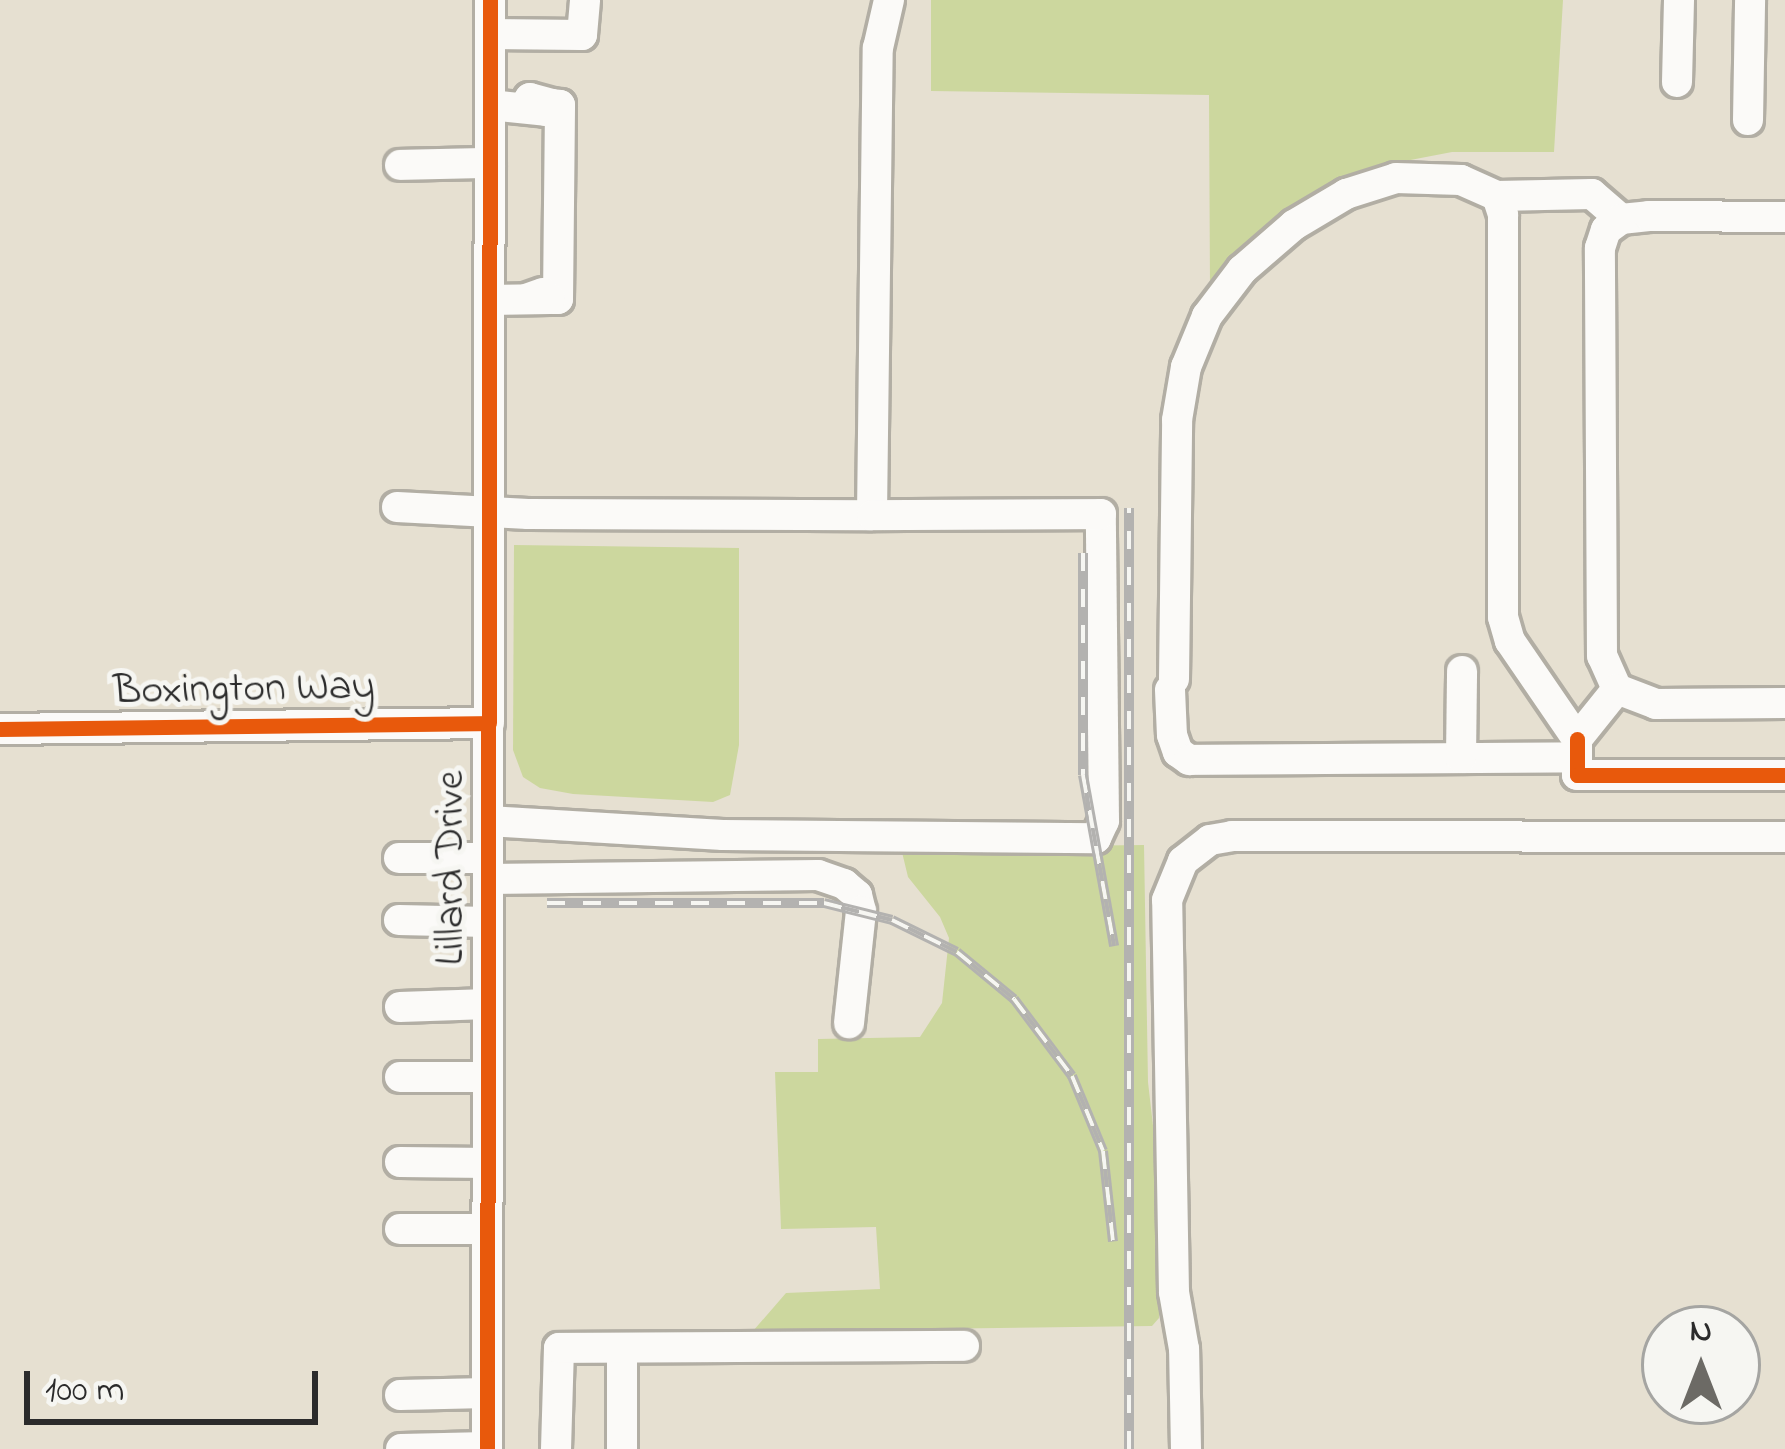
<!DOCTYPE html>
<html>
<head>
<meta charset="utf-8">
<style>
	body { margin:0 }
	#map { position:relative; width:1785px; height:1449px; overflow:hidden; background:#e6e0d1; font-family:"Indie Flower",sans-serif }
	div>[style] { position:absolute }
	.green>* { inset:0; background:#ccd79e }
	.roads { filter:drop-shadow(3px 0 #b2aea4) drop-shadow(-3px 0 #b2aea4) drop-shadow(0 3px #b2aea4) drop-shadow(0 -3px #b2aea4) }
	.minor>* { height:30px; margin:-15px; padding:0 15px; transform-origin:15px; border-radius:15px; background:#fbfaf8 }
	.rail>* { height:10px; margin-top:-5px; transform-origin:0; background:repeating-linear-gradient(90deg,#f6f6f2 0 18px,#b3b2b0 0 36px); box-sizing:border-box; border-block:3px solid #b3b2b0 }
	.cycleway>* { height:15px; margin:-7.5px; padding:0 7.5px; transform-origin:7.5px; border-radius:7.5px; background:#e8590c }
	span { translate:-50% -50%; white-space:nowrap; text-align:center; line-height:1.15; -webkit-text-stroke:10px #f6f6f2; paint-order:stroke }
	.street-label { font-size:42px; color:#2b2b2b }
	.north { position:absolute; left:1641px; top:1305px; width:120px; height:120px; box-sizing:border-box; background:#f6f6f2; border:3px solid #a5a5a2; border-radius:50%; rotate:0deg; font-size:33px; font-weight:700; line-height:48px; text-align:center; color:#2b2b2b }
	.north::after { content:''; display:block; margin:auto; width:42px; height:54px; background:#6c6a65; clip-path:polygon(50% 0,100% 100%,50% 72%,0 100%) }
	.scale { position:absolute; left:24px; top:1371px; width:294px; height:54px; box-sizing:border-box; border:6px solid #2b2b2b; border-top:0; padding-left:15px; font-size:36px; line-height:42px; white-space:nowrap; color:#2b2b2b; -webkit-text-stroke:9px #f6f6f2; paint-order:stroke }
</style>
</head>
<body>
<div id="map">
	<div class="green">
		<i style="clip-path:polygon(931px 0,1563px 0,1554px 152px,1452px 152px,1374px 167px,1271px 223px,1210px 288px,1209px 95px,931px 91px)"></i>
		<i style="clip-path:polygon(514px 545px,739px 548px,739px 745px,730px 795px,713px 802px,573px 794px,540px 788px,523px 777px,513px 750px)"></i>
		<i style="clip-path:polygon(1144px 845px,1148px 1082px,1159px 1178px,1159px 1318px,1152px 1326px,753px 1331px,786px 1293px,880px 1289px,876px 1227px,781px 1229px,775px 1072px,818px 1072px,818px 1039px,920px 1037px,942px 1003px,949px 938px,940px 917px,908px 877px,901px 848px)"></i>
	</div>
	<div class="roads">
		<div class="minor">
			<i style="left:490px;top:34px;width:92px;rotate:0.6deg"></i>
			<i style="left:582px;top:35px;width:35px;rotate:-85deg"></i>
			<i style="left:1677px;top:82px;width:82px;rotate:-88.6deg"></i>
			<i style="left:490px;top:105px;width:56px;rotate:6.1deg"></i>
			<i style="left:546px;top:111px;width:9px;rotate:-49deg"></i>
			<i style="left:552px;top:104px;width:23px;rotate:-165deg"></i>
			<i style="left:530px;top:98px;width:9px;rotate:126deg"></i>
			<i style="left:1748px;top:120px;width:120px;rotate:-89deg"></i>
			<i style="left:400px;top:165px;width:90px;rotate:-1.3deg"></i>
			<i style="left:1497px;top:196px;width:95px;rotate:-1.2deg"></i>
			<i style="left:1592px;top:194px;width:38px;rotate:41deg"></i>
			<i style="left:550px;top:299px;width:8px"></i>
			<i style="left:558px;top:299px;width:194px;rotate:-89.4deg"></i>
			<i style="left:560px;top:105px;width:8px;rotate:-173deg"></i>
			<i style="left:489px;top:300px;width:61px;rotate:-0.9deg"></i>
			<i style="left:550px;top:299px;width:9px;rotate:-139deg"></i>
			<i style="left:543px;top:293px;width:18px;rotate:161deg"></i>
			<i style="left:397px;top:507px;width:131px;rotate:3.1deg"></i>
			<i style="left:528px;top:514px;width:344px;rotate:0.2deg"></i>
			<i style="left:872px;top:515px;width:467px;rotate:-89.3deg"></i>
			<i style="left:878px;top:48px;width:49px;rotate:-77.1deg"></i>
			<i style="left:1174px;top:679px;width:259px;rotate:-89.3deg"></i>
			<i style="left:1177px;top:420px;width:54px;rotate:-80.4deg"></i>
			<i style="left:1186px;top:367px;width:55px;rotate:-67.6deg"></i>
			<i style="left:1207px;top:316px;width:58px;rotate:-52.7deg"></i>
			<i style="left:1242px;top:270px;width:69px;rotate:-40.9deg"></i>
			<i style="left:1294px;top:225px;width:61px;rotate:-30.8deg"></i>
			<i style="left:1346px;top:194px;width:52px;rotate:-17.7deg"></i>
			<i style="left:1396px;top:178px;width:65px;rotate:1.8deg"></i>
			<i style="left:1461px;top:180px;width:39px;rotate:24deg"></i>
			<i style="left:1497px;top:196px;width:20px;rotate:72deg"></i>
			<i style="left:1503px;top:215px;width:402px;rotate:90deg"></i>
			<i style="left:1503px;top:617px;width:25px;rotate:74deg"></i>
			<i style="left:1510px;top:641px;width:119px;rotate:55.6deg"></i>
			<i style="left:1617px;top:689px;width:36px;rotate:-114deg"></i>
			<i style="left:1602px;top:656px;width:408px;rotate:-90.3deg"></i>
			<i style="left:1600px;top:248px;width:19px;rotate:-72deg"></i>
			<i style="left:1606px;top:230px;width:19px;rotate:-36deg"></i>
			<i style="left:1621px;top:219px;width:28px;rotate:-6deg"></i>
			<i style="left:1649px;top:216px;width:136px;rotate:0.4deg"></i>
			<i style="left:1170px;top:690px;width:45px;rotate:87.5deg"></i>
			<i style="left:1172px;top:735px;width:18px;rotate:71deg"></i>
			<i style="left:1178px;top:752px;width:14px;rotate:36deg"></i>
			<i style="left:1189px;top:760px;width:388px;rotate:-0.4deg"></i>
			<i style="left:0;top:729px;width:489px;rotate:-0.7deg"></i>
			<i style="left:1577px;top:739px;width:64px;rotate:-51.3deg"></i>
			<i style="left:1617px;top:689px;width:42px;rotate:21deg"></i>
			<i style="left:1656px;top:704px;width:129px;rotate:-0.4deg"></i>
			<i style="left:1577px;top:743px;width:32px;rotate:90deg"></i>
			<i style="left:1577px;top:775px;width:208px"></i>
			<i style="left:1461px;top:758px;width:87px;rotate:-89.3deg"></i>
			<i style="left:488px;top:821px;width:235px;rotate:3.4deg"></i>
			<i style="left:723px;top:835px;width:373px;rotate:0.5deg"></i>
			<i style="left:1096px;top:838px;width:19px;rotate:-65deg"></i>
			<i style="left:1104px;top:821px;width:307px;rotate:-90.6deg"></i>
			<i style="left:1101px;top:514px;width:229px;rotate:179.7deg"></i>
			<i style="left:399px;top:858px;width:89px"></i>
			<i style="left:488px;top:879px;width:330px;rotate:-0.7deg"></i>
			<i style="left:818px;top:875px;width:28px;rotate:19deg"></i>
			<i style="left:844px;top:884px;width:17px;rotate:40deg"></i>
			<i style="left:857px;top:895px;width:16px;rotate:76deg"></i>
			<i style="left:861px;top:911px;width:113px;rotate:96.1deg"></i>
			<i style="left:399px;top:920px;width:89px;rotate:1.3deg"></i>
			<i style="left:400px;top:1007px;width:88px;rotate:-2deg"></i>
			<i style="left:400px;top:1077px;width:88px"></i>
			<i style="left:400px;top:1162px;width:88px;rotate:0.7deg"></i>
			<i style="left:400px;top:1229px;width:87px"></i>
			<i style="left:622px;top:1348px;width:101px;rotate:90deg"></i>
			<i style="left:400px;top:1395px;width:87px;rotate:-1.3deg"></i>
			<i style="left:401px;top:1449px;width:86px;rotate:-1.3deg"></i>
			<i style="left:487px;top:1449px;width:1449px;rotate:-89.88deg"></i>
			<i style="left:556px;top:1449px;width:101px;rotate:-88.3deg"></i>
			<i style="left:559px;top:1348px;width:405px;rotate:-0.3deg"></i>
			<i style="left:1186px;top:1449px;width:100px;rotate:-91.1deg"></i>
			<i style="left:1184px;top:1349px;width:58px;rotate:-100deg"></i>
			<i style="left:1174px;top:1292px;width:392px;rotate:-91deg"></i>
			<i style="left:1167px;top:900px;width:42px;rotate:-67.7deg"></i>
			<i style="left:1183px;top:861px;width:34px;rotate:-38deg"></i>
			<i style="left:1210px;top:840px;width:22px;rotate:-10deg"></i>
			<i style="left:1232px;top:836px;width:553px;rotate:0.1deg"></i>
		</div>
	</div>
	<div class="rail">
		<i style="left:1083px;top:553px;width:222px;rotate:90deg"></i>
		<i style="left:1083px;top:775px;width:174px;rotate:79.7deg"></i>
		<i style="left:547px;top:903px;width:277px"></i>
		<i style="left:824px;top:903px;width:70px;rotate:14deg"></i>
		<i style="left:892px;top:920px;width:72px;rotate:26.2deg"></i>
		<i style="left:957px;top:952px;width:74px;rotate:39.5deg"></i>
		<i style="left:1014px;top:999px;width:96px;rotate:53deg"></i>
		<i style="left:1072px;top:1076px;width:81px;rotate:67.5deg"></i>
		<i style="left:1103px;top:1151px;width:91px;rotate:83.7deg"></i>
		<i style="left:1129px;top:1449px;width:941px;rotate:-90deg"></i>
	</div>
	<div class="cycleway">
		<i style="left:0;top:729px;width:489px;rotate:-0.7deg"></i>
		<i style="left:1577px;top:739px;width:36px;rotate:90deg"></i>
		<i style="left:1577px;top:775px;width:208px"></i>
		<i style="left:487px;top:1449px;width:1449px;rotate:-89.88deg"></i>
	</div>
	<div class="street-label">
		<span style="left:244px;top:690px;rotate:-1deg">Boxington Way</span>
		<span style="left:452px;top:868px;rotate:-90deg">Lillard Drive</span>
	</div>
	<div class="north">N</div>
	<div class="scale">100 m</div>
</div>
</body>
</html>
